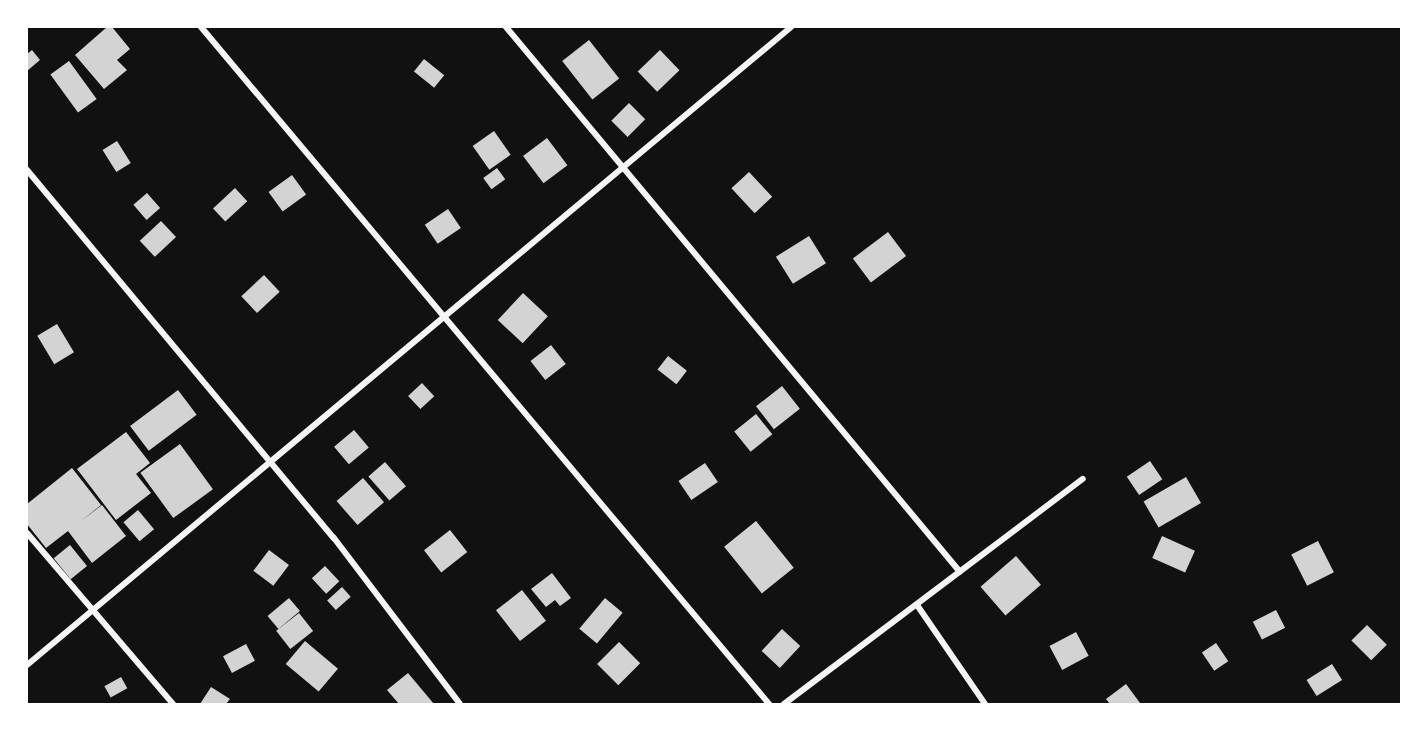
<!DOCTYPE html>
<html>
<head>
<meta charset="utf-8">
<style>
	body { margin:0 }
	#map { position:relative; width:1428px; height:731px; overflow:hidden; background:#111; font-family:Montserrat,sans-serif }
	div>[style] { position:absolute }
	.building>* { inset:0; background:#d3d3d3; transform-origin:0 0 }
	.minor>* { height:6px; margin:-3px; padding:0 3px; transform-origin:3px; border-radius:3px; background:#f5f5f5 }
	span { translate:-50% -50%; white-space:nowrap; text-align:center; line-height:1.15; -webkit-text-stroke:5px #fff; paint-order:stroke }
	.frame { position:absolute; inset:0; border:28px solid #fff; pointer-events:none }
</style>
</head>
<body>
<div id="map">
	<div class="building">
		<i style="clip-path:polygon(107px 27px,112px 27px,130px 49px,117px 60px,127px 70px,104px 89px,75px 55px)"></i>
		<i style="left:589px;top:40px;width:49px;height:34px;rotate:52deg"></i>
		<i style="clip-path:polygon(32px 50px,40px 60px,27px 71px,27px 54px)"></i>
		<i style="left:660px;top:50px;width:28px;height:31px;rotate:46deg"></i>
		<i style="left:424px;top:59px;width:26px;height:16px;rotate:39deg"></i>
		<i style="left:69px;top:61px;width:47px;height:23px;rotate:54deg"></i>
		<i style="left:629px;top:103px;width:23px;height:25px;rotate:45deg"></i>
		<i style="left:494px;top:131px;width:29px;height:26px;rotate:55deg"></i>
		<i style="left:547px;top:138px;width:34px;height:30px;rotate:53deg"></i>
		<i style="left:117px;top:141px;width:26px;height:17px;rotate:58deg"></i>
		<i style="left:497px;top:168px;width:14px;height:17px;rotate:54deg"></i>
		<i style="left:749px;top:172px;width:34px;height:24px;rotate:47deg"></i>
		<i style="left:292px;top:175px;width:24px;height:29px;rotate:54deg"></i>
		<i style="left:235px;top:188px;width:18px;height:30px;rotate:47deg"></i>
		<i style="left:147px;top:193px;width:20px;height:18px;rotate:49deg"></i>
		<i style="left:448px;top:209px;width:23px;height:28px;rotate:56deg"></i>
		<i style="left:161px;top:221px;width:22px;height:29px;rotate:47deg"></i>
		<i style="left:888px;top:232px;width:30px;height:44px;rotate:53deg"></i>
		<i style="left:809px;top:236px;width:32px;height:39px;rotate:58deg"></i>
		<i style="left:264px;top:275px;width:23px;height:31px;rotate:47deg"></i>
		<i style="left:523px;top:293px;width:34px;height:37px;rotate:43deg"></i>
		<i style="left:57px;top:324px;width:33px;height:23px;rotate:59deg"></i>
		<i style="left:551px;top:345px;width:24px;height:26px;rotate:52deg"></i>
		<i style="left:668px;top:356px;width:24px;height:17px;rotate:38deg"></i>
		<i style="left:422px;top:383px;width:18px;height:19px;rotate:47deg"></i>
		<i style="left:782px;top:386px;width:29px;height:33px;rotate:52deg"></i>
		<i style="left:178px;top:390px;width:31px;height:60px;rotate:53deg"></i>
		<i style="left:756px;top:414px;width:26px;height:28px;rotate:51deg"></i>
		<i style="left:354px;top:430px;width:23px;height:26px;rotate:50deg"></i>
		<i style="clip-path:polygon(126px 432px,150px 463px,136px 474px,151px 493px,116px 520px,77px 469px)"></i>
		<i style="left:180px;top:444px;width:56px;height:49px;rotate:54deg"></i>
		<i style="left:1150px;top:461px;width:22px;height:28px;rotate:56deg"></i>
		<i style="left:385px;top:462px;width:32px;height:22px;rotate:49deg"></i>
		<i style="left:705px;top:463px;width:23px;height:32px;rotate:56deg"></i>
		<i style="clip-path:polygon(72px 468px,101px 505px,81px 521px,102px 505px,126px 536px,92px 563px,68px 531px,46px 548px,27px 524px,27px 504px)"></i>
		<i style="left:1186px;top:477px;width:30px;height:49px;rotate:60deg"></i>
		<i style="left:363px;top:478px;width:32px;height:35px;rotate:49deg"></i>
		<i style="left:138px;top:510px;width:25px;height:19px;rotate:50deg"></i>
		<i style="left:756px;top:521px;width:60px;height:41px;rotate:51deg"></i>
		<i style="left:450px;top:530px;width:28px;height:33px;rotate:52deg"></i>
		<i style="left:1162px;top:536px;width:36px;height:24px;rotate:24deg"></i>
		<i style="left:1318px;top:541px;width:35px;height:30px;rotate:63deg"></i>
		<i style="left:70px;top:545px;width:27px;height:21px;rotate:51deg"></i>
		<i style="left:269px;top:550px;width:25px;height:26px;rotate:37deg"></i>
		<i style="left:1016px;top:556px;width:38px;height:47px;rotate:49deg"></i>
		<i style="left:325px;top:566px;width:21px;height:18px;rotate:47deg"></i>
		<i style="clip-path:polygon(552px 573px,571px 598px,560px 606px,555px 600px,546px 607px,531px 589px)"></i>
		<i style="left:342px;top:587px;width:13px;height:20px;rotate:48deg"></i>
		<i style="left:522px;top:590px;width:39px;height:33px;rotate:52deg"></i>
		<i style="left:289px;top:598px;width:17px;height:28px;rotate:50deg"></i>
		<i style="left:605px;top:598px;width:23px;height:40px;rotate:40deg"></i>
		<i style="left:1276px;top:610px;width:20px;height:26px;rotate:63deg"></i>
		<i style="left:299px;top:613px;width:23px;height:29px;rotate:52deg"></i>
		<i style="left:1367px;top:625px;width:28px;height:22px;rotate:45deg"></i>
		<i style="left:782px;top:629px;width:25px;height:30px;rotate:43deg"></i>
		<i style="left:1076px;top:632px;width:27px;height:30px;rotate:62deg"></i>
		<i style="left:305px;top:641px;width:43px;height:30px;rotate:40deg"></i>
		<i style="left:619px;top:642px;width:30px;height:31px;rotate:45deg"></i>
		<i style="left:1216px;top:643px;width:22px;height:17px;rotate:56deg"></i>
		<i style="left:246px;top:644px;width:19px;height:26px;rotate:62deg"></i>
		<i style="left:1332px;top:664px;width:19px;height:30px;rotate:58deg"></i>
		<i style="clip-path:polygon(408px 673px,434px 704px,399px 704px,387px 690px)"></i>
		<i style="left:121px;top:677px;width:13px;height:19px;rotate:61deg"></i>
		<i style="clip-path:polygon(1126px 684px,1140px 703px,1110px 704px,1106px 699px)"></i>
		<i style="clip-path:polygon(211px 687px,230px 699px,226px 704px,200px 704px)"></i>
	</div>
	<div class="minor">
		<i style="left:201px;top:27px;width:884px;rotate:50deg"></i>
		<i style="left:506px;top:27px;width:709px;rotate:50.2deg"></i>
		<i style="left:27px;top:170px;width:479px;rotate:50.2deg"></i>
		<i style="left:334px;top:538px;width:208px;rotate:52.8deg"></i>
		<i style="left:27px;top:533px;width:225px;rotate:49.5deg"></i>
		<i style="left:917px;top:605px;width:120px;rotate:55.5deg"></i>
		<i style="left:27px;top:665px;width:995px;rotate:-39.86deg"></i>
		<i style="left:784px;top:704px;width:374px;rotate:-37deg"></i>
	</div>
	<div class="frame"></div>
</div>
</body>
</html>
